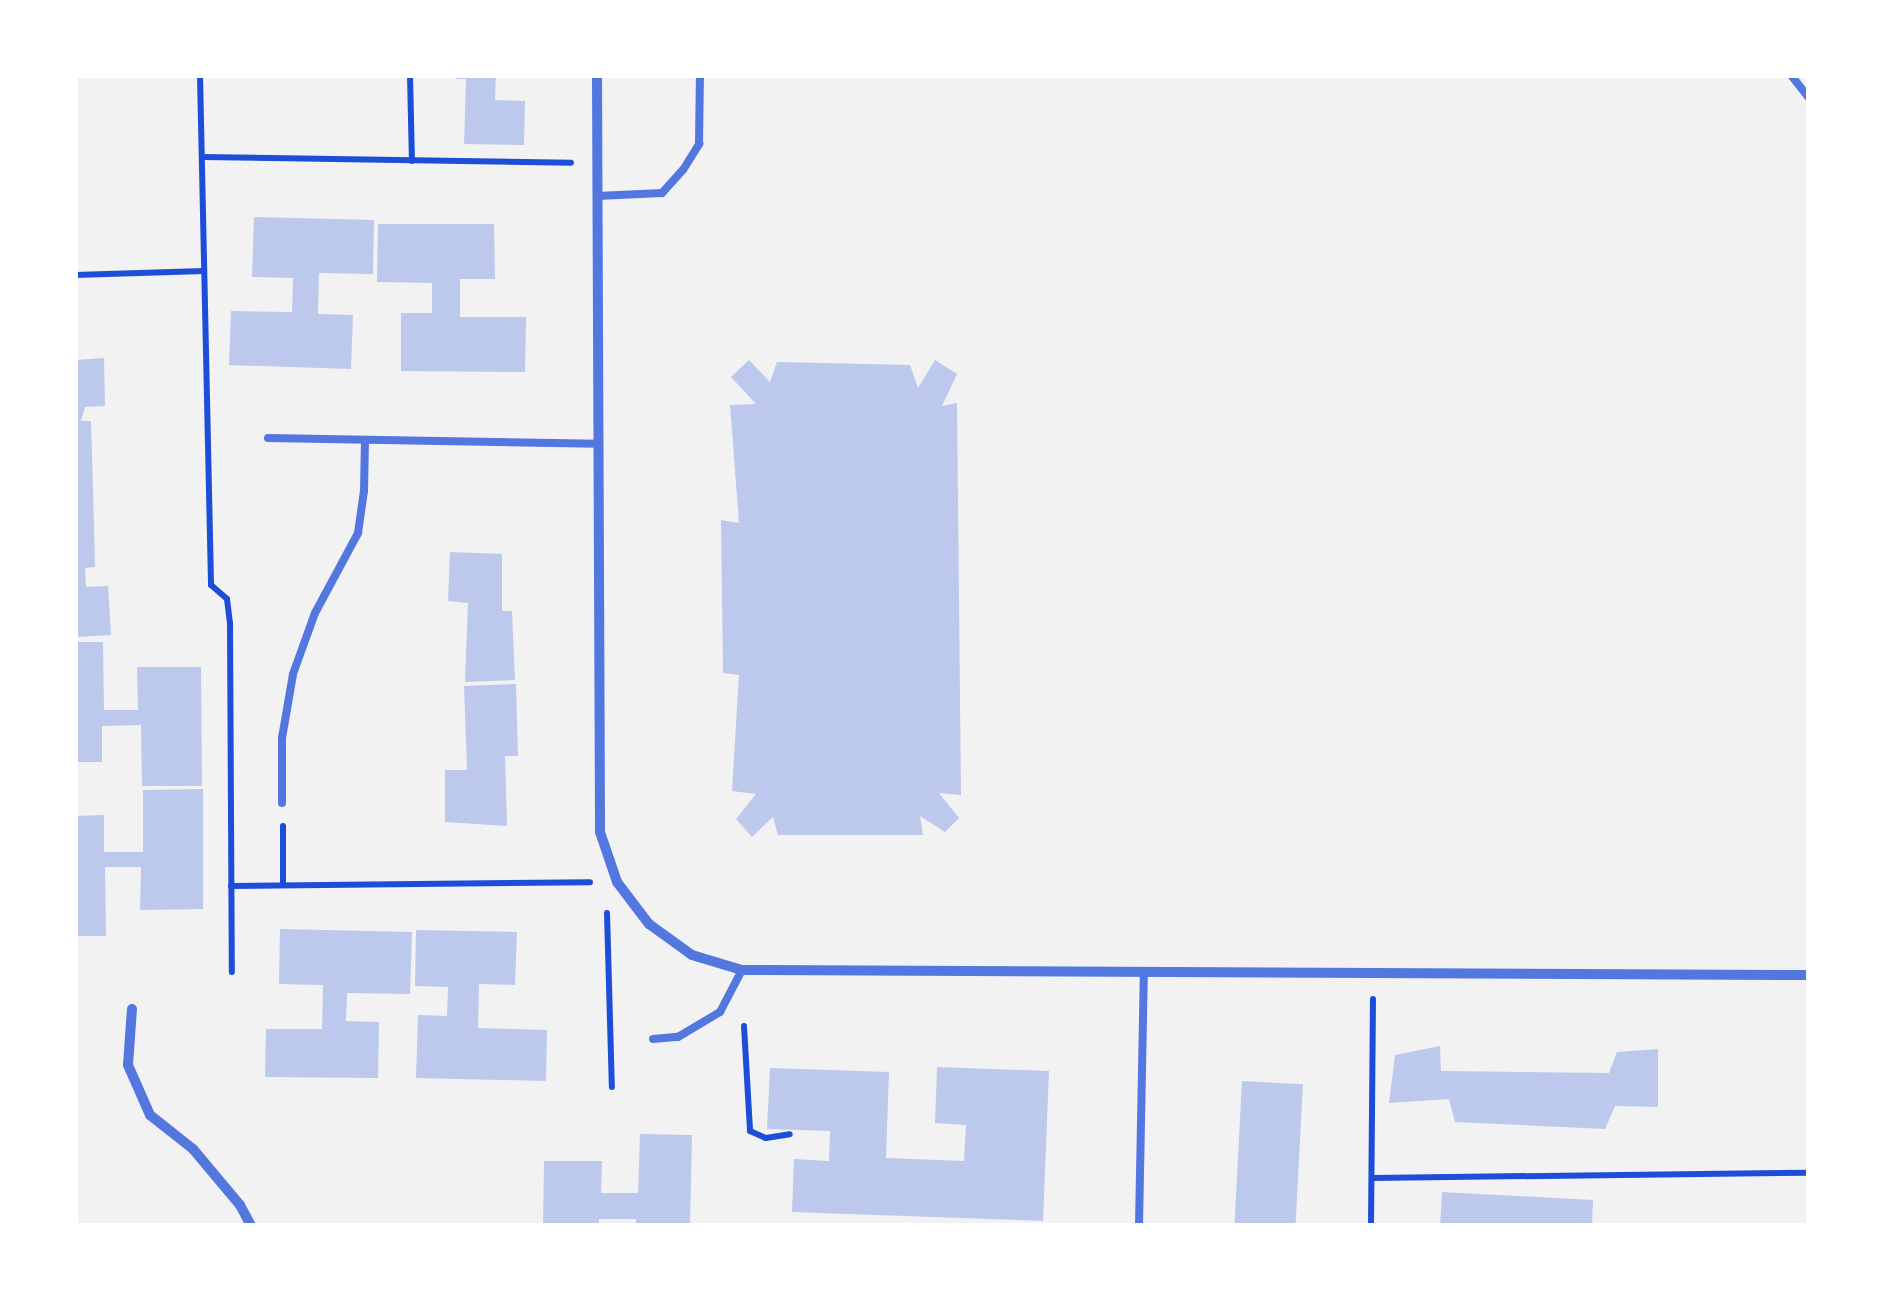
<!DOCTYPE html>
<html>
<head>
<meta charset="utf-8">
<style>
	body { margin:0 }
	#map { position:relative; width:1884px; height:1301px; overflow:hidden; background:#f2f2f2; font-family:"Space Grotesk",sans-serif }
	div>[style] { position:absolute }
	.building>* { inset:0; background:#bdc9ec; transform-origin:0 0 }
	.path>* { height:6px; margin:-3px; padding:0 3px; transform-origin:3px; border-radius:3px; background:#1d4ed8 }
	.service>* { height:8px; margin:-4px; padding:0 4px; transform-origin:4px; border-radius:4px; background:#5277de }
	.minor>* { height:10px; margin:-5px; padding:0 5px; transform-origin:5px; border-radius:5px; background:#5277de }
	span { translate:-50% -50%; white-space:nowrap; text-align:center; line-height:1.15; -webkit-text-stroke:10px #fff; paint-order:stroke }
	.frame { position:absolute; inset:0; border:78px solid #fff; pointer-events:none }
</style>
</head>
<body>
<div id="map">
	<div class="building">
		<i style="clip-path:polygon(456px 75px,496px 75px,495px 100px,525px 101px,524px 145px,464px 144px,466px 79px,456px 79px)"></i>
		<i style="clip-path:polygon(254px 217px,374px 220px,373px 274px,319px 273px,318px 314px,353px 315px,351px 369px,229px 365px,231px 311px,292px 312px,293px 278px,252px 277px)"></i>
		<i style="clip-path:polygon(378px 224px,494px 224px,495px 279px,460px 279px,460px 317px,526px 317px,525px 372px,401px 371px,401px 313px,432px 313px,432px 283px,377px 282px)"></i>
		<i style="clip-path:polygon(104px 358px,105px 406px,85px 407px,81px 421px,91px 421px,93px 490px,95px 567px,85px 568px,86px 587px,108px 586px,111px 635px,75px 637px,75px 360px)"></i>
		<i style="clip-path:polygon(749px 360px,770px 382px,777px 362px,910px 365px,918px 388px,935px 360px,957px 374px,942px 406px,957px 403px,961px 795px,939px 793px,959px 818px,945px 832px,920px 816px,923px 835px,778px 835px,773px 817px,752px 837px,736px 819px,756px 794px,732px 791px,739px 675px,723px 673px,721px 520px,739px 523px,730px 405px,756px 404px,731px 377px)"></i>
		<i style="clip-path:polygon(450px 552px,502px 554px,502px 611px,512px 611px,515px 680px,465px 682px,468px 603px,448px 601px)"></i>
		<i style="clip-path:polygon(75px 642px,103px 642px,104px 710px,138px 710px,137px 667px,201px 667px,202px 786px,142px 786px,141px 725px,102px 726px,102px 762px,75px 762px)"></i>
		<i style="clip-path:polygon(516px 684px,518px 756px,505px 756px,507px 826px,445px 822px,445px 770px,467px 770px,464px 686px)"></i>
		<i style="clip-path:polygon(203px 789px,203px 909px,140px 910px,141px 867px,105px 867px,106px 936px,75px 936px,75px 816px,104px 815px,104px 852px,143px 852px,143px 790px)"></i>
		<i style="clip-path:polygon(280px 929px,412px 932px,410px 994px,347px 993px,346px 1021px,379px 1022px,378px 1078px,265px 1077px,266px 1029px,322px 1029px,323px 985px,279px 984px)"></i>
		<i style="clip-path:polygon(416px 930px,517px 932px,515px 985px,479px 984px,478px 1028px,547px 1030px,546px 1081px,416px 1078px,418px 1015px,447px 1016px,448px 987px,415px 986px)"></i>
		<i style="clip-path:polygon(1440px 1046px,1441px 1071px,1609px 1073px,1617px 1052px,1658px 1049px,1658px 1107px,1615px 1106px,1605px 1129px,1455px 1122px,1449px 1099px,1389px 1103px,1395px 1055px)"></i>
		<i style="clip-path:polygon(937px 1067px,1049px 1071px,1043px 1221px,792px 1212px,794px 1159px,829px 1161px,830px 1131px,767px 1129px,770px 1068px,889px 1072px,886px 1158px,964px 1161px,966px 1125px,935px 1123px)"></i>
		<i style="left:1242px;top:1081px;width:61px;height:145px;rotate:3deg"></i>
		<i style="clip-path:polygon(640px 1134px,692px 1135px,690px 1226px,636px 1226px,636px 1219px,599px 1219px,599px 1226px,543px 1226px,544px 1161px,602px 1161px,601px 1193px,638px 1193px)"></i>
		<i style="clip-path:polygon(1442px 1192px,1593px 1200px,1592px 1226px,1440px 1226px)"></i>
	</div>
	<div class="path">
		<i style="left:200px;top:75px;width:510px;rotate:88.76deg"></i>
		<i style="left:211px;top:585px;width:21px;rotate:41deg"></i>
		<i style="left:227px;top:599px;width:24px;rotate:83deg"></i>
		<i style="left:230px;top:623px;width:349px;rotate:89.7deg"></i>
		<i style="left:410px;top:75px;width:86px;rotate:88.7deg"></i>
		<i style="left:202px;top:157px;width:369px;rotate:0.9deg"></i>
		<i style="left:75px;top:275px;width:129px;rotate:-1.8deg"></i>
		<i style="left:283px;top:826px;width:59px;rotate:90deg"></i>
		<i style="left:231px;top:886px;width:359px;rotate:-0.6deg"></i>
		<i style="left:607px;top:913px;width:174px;rotate:88.4deg"></i>
		<i style="left:744px;top:1026px;width:105px;rotate:86.7deg"></i>
		<i style="left:750px;top:1131px;width:17px;rotate:24deg"></i>
		<i style="left:766px;top:1138px;width:24px;rotate:-9deg"></i>
		<i style="left:1372px;top:1178px;width:437px;rotate:-0.7deg"></i>
		<i style="left:1371px;top:1226px;width:227px;rotate:-89.5deg"></i>
	</div>
	<div class="service">
		<i style="left:1791px;top:75px;width:29px;rotate:52deg"></i>
		<i style="left:597px;top:196px;width:65px;rotate:-2.6deg"></i>
		<i style="left:662px;top:193px;width:31px;rotate:-48deg"></i>
		<i style="left:683px;top:170px;width:31px;rotate:-58deg"></i>
		<i style="left:699px;top:144px;width:69px;rotate:-89.2deg"></i>
		<i style="left:268px;top:438px;width:329px;rotate:1deg"></i>
		<i style="left:282px;top:803px;width:65px;rotate:-90deg"></i>
		<i style="left:282px;top:738px;width:65px;rotate:-80.2deg"></i>
		<i style="left:293px;top:674px;width:65px;rotate:-70.2deg"></i>
		<i style="left:315px;top:613px;width:91px;rotate:-61.7deg"></i>
		<i style="left:358px;top:533px;width:42px;rotate:-81.9deg"></i>
		<i style="left:364px;top:491px;width:51px;rotate:-88.9deg"></i>
		<i style="left:653px;top:1039px;width:25px;rotate:-5deg"></i>
		<i style="left:678px;top:1037px;width:49px;rotate:-30.8deg"></i>
		<i style="left:720px;top:1012px;width:47px;rotate:-62.4deg"></i>
		<i style="left:1139px;top:1226px;width:254px;rotate:-88.9deg"></i>
	</div>
	<div class="minor">
		<i style="left:597px;top:75px;width:757px;rotate:89.77deg"></i>
		<i style="left:600px;top:832px;width:53px;rotate:71.2deg"></i>
		<i style="left:617px;top:882px;width:53px;rotate:52.7deg"></i>
		<i style="left:649px;top:924px;width:53px;rotate:35.8deg"></i>
		<i style="left:692px;top:955px;width:52px;rotate:16.7deg"></i>
		<i style="left:742px;top:970px;width:1067px;rotate:0.27deg"></i>
		<i style="left:132px;top:1009px;width:56px;rotate:94.1deg"></i>
		<i style="left:128px;top:1065px;width:55px;rotate:66.3deg"></i>
		<i style="left:150px;top:1115px;width:55px;rotate:38.3deg"></i>
		<i style="left:193px;top:1149px;width:73px;rotate:50deg"></i>
		<i style="left:240px;top:1205px;width:24px;rotate:62deg"></i>
	</div>
	<div class="frame"></div>
</div>
</body>
</html>
